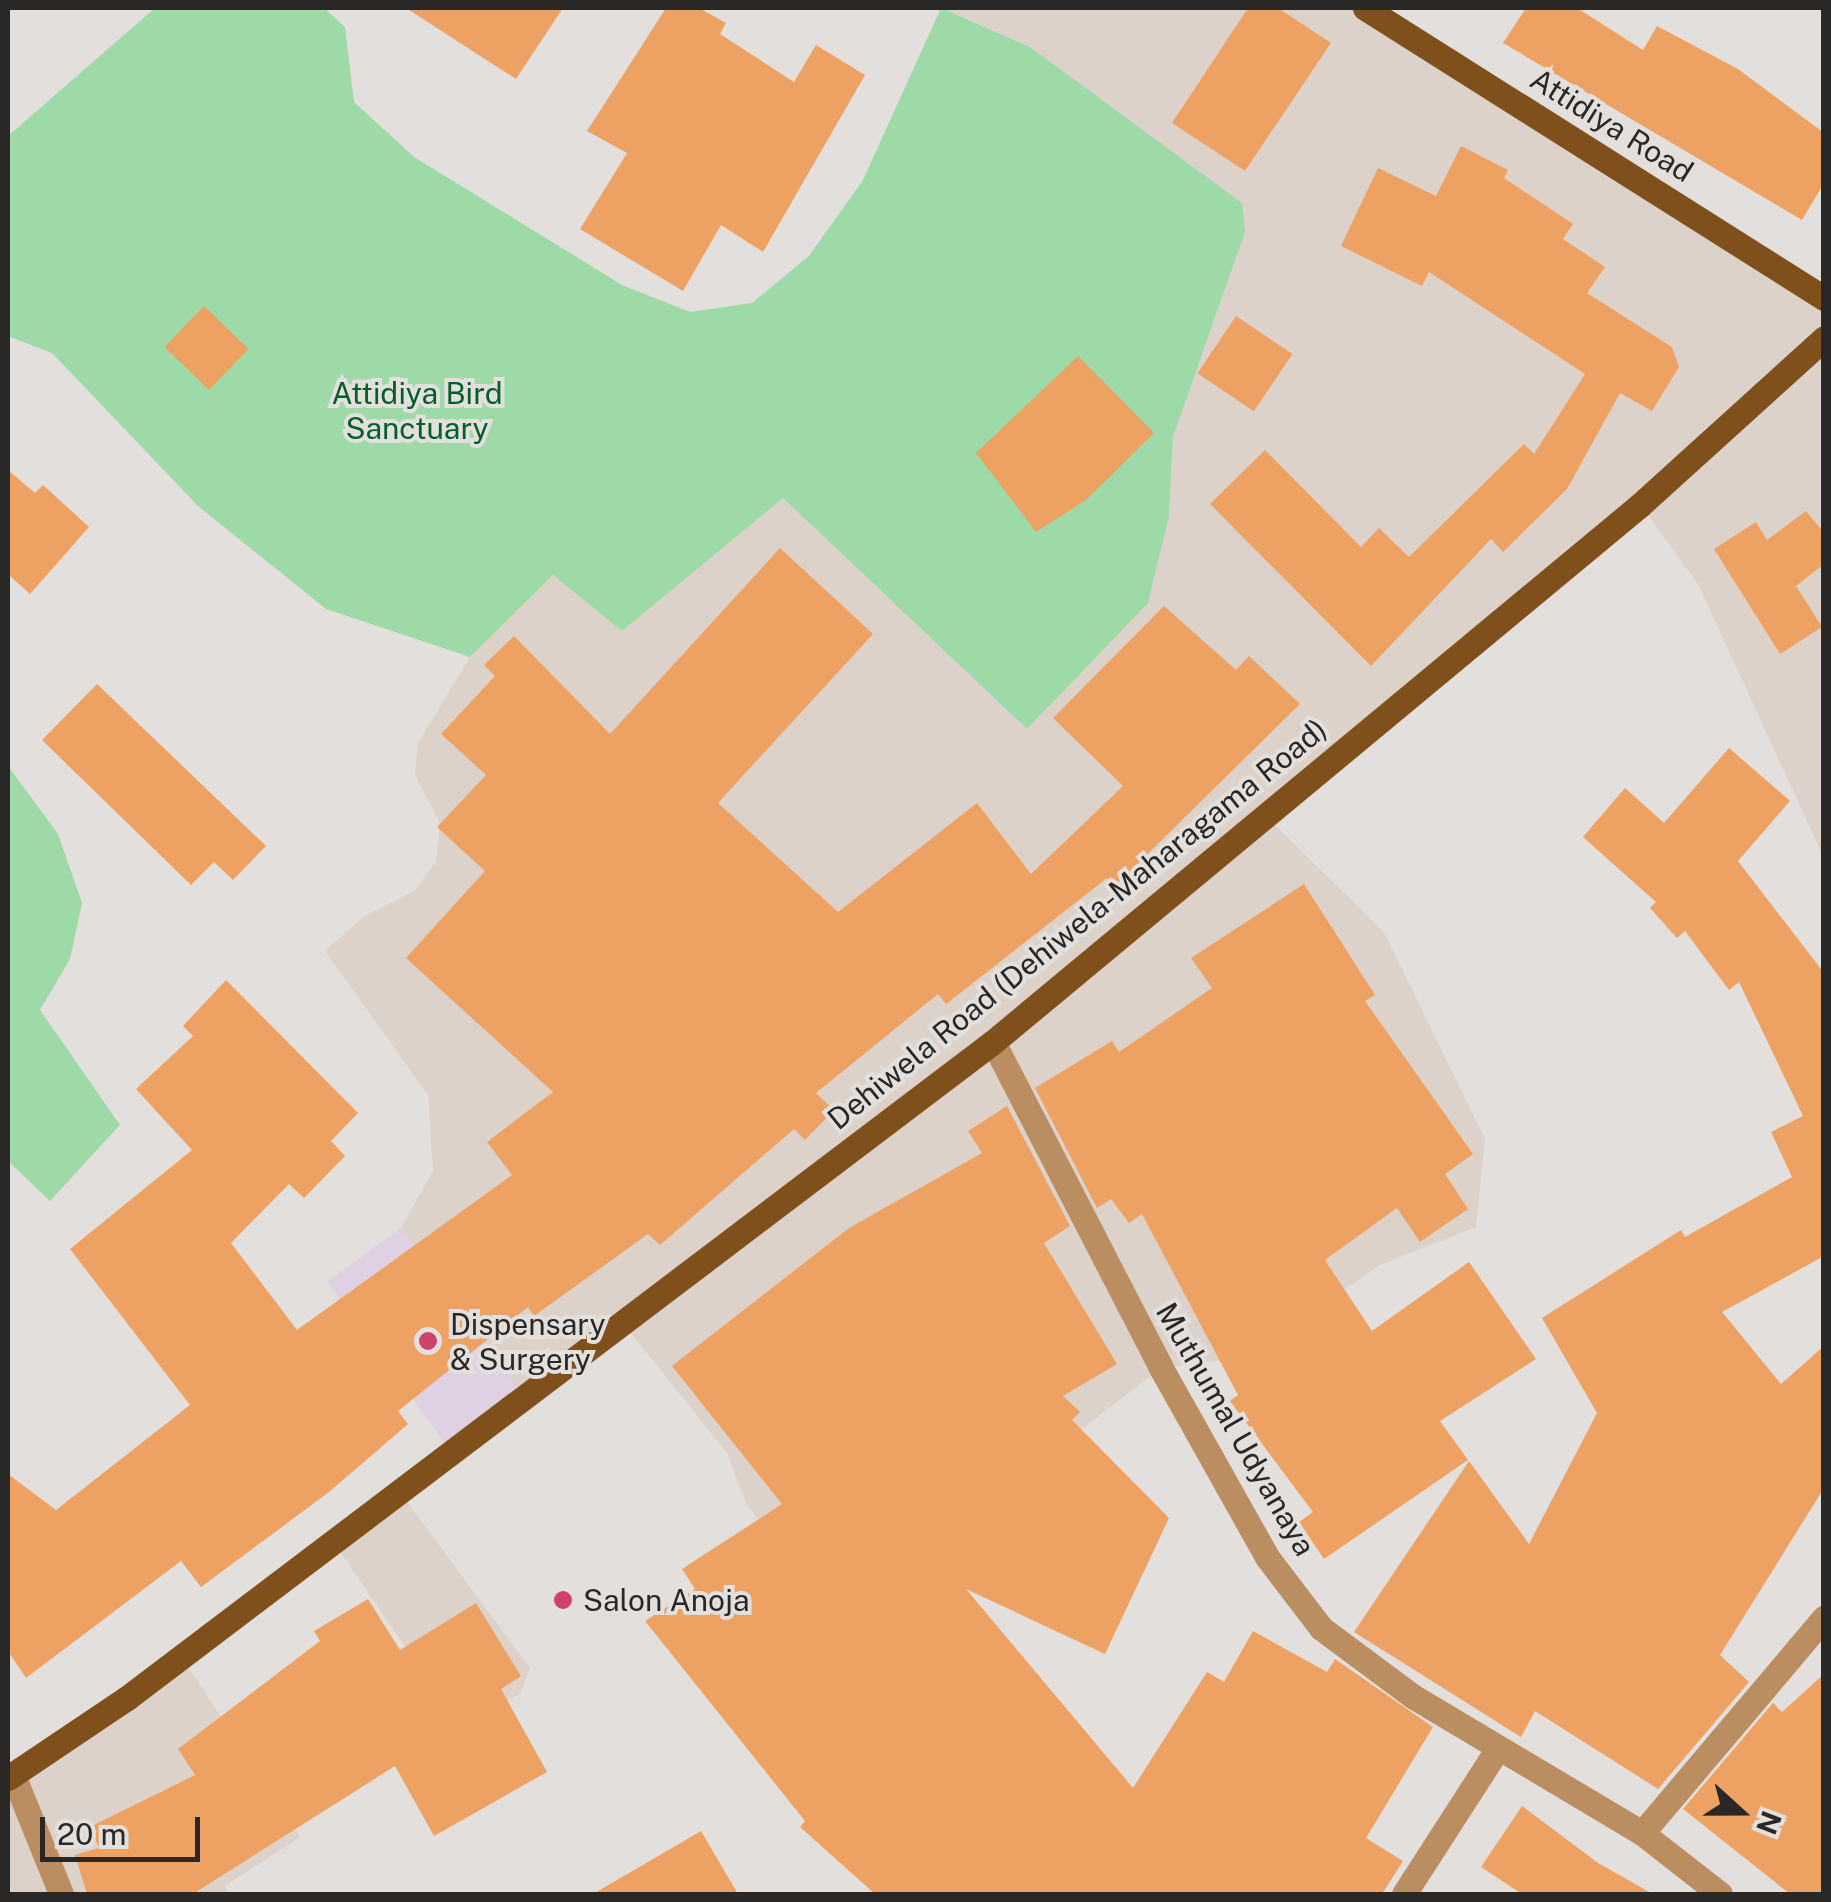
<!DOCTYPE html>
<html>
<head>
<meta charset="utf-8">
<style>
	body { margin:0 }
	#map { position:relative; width:1831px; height:1902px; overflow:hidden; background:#e3dfdc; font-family:"Public Sans",sans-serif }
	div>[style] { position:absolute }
	.built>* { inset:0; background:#dcd2ca }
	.medical>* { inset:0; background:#e0d0e3; transform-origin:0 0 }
	.green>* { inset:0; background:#9edaa7 }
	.building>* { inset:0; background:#eda263; transform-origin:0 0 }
	.street>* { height:25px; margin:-12.5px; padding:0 12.5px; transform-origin:12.5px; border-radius:12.5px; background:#bb8e62 }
	.primary>* { height:25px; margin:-12.5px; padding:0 12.5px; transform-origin:12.5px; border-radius:12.5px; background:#7f501c }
	.dots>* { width:28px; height:28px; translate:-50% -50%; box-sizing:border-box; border:5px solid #e3dfdc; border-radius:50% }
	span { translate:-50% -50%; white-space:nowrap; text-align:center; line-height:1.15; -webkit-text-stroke:8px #e3dfdc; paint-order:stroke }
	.street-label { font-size:30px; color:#292827 }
	.park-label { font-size:30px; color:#025f26 }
	.poi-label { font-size:30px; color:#292827 }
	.left { translate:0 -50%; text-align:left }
	.frame { position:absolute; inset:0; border:10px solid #292827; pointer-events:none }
	.north { position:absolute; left:1691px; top:1762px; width:100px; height:100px; -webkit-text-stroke:8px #e3dfdc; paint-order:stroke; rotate:111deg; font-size:28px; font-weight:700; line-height:40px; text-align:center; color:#292827 }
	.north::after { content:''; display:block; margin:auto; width:35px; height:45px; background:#292827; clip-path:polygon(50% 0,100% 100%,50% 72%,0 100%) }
	.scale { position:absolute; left:40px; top:1817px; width:160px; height:45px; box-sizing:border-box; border:5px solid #292827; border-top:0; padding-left:12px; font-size:30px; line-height:35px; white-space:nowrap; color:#292827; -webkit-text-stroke:8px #e3dfdc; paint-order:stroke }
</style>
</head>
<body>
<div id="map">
	<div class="built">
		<i style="clip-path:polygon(941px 8px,1365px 8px,1823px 298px,1823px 856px,1698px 584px,1641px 506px,1263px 813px,1384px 932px,1485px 1139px,1476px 1227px,1380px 1265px,1247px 1357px,1161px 1368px,865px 1596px,819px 1601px,746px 1503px,727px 1453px,622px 1322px,522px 1397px,401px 1228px,433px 1171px,428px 1095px,325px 951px,363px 917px,415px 891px,436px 861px,440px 823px,415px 775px,418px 743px,470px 657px,553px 575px,753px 515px,783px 498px,1027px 729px,1169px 516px,1173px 437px,1245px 232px,1030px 47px)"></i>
		<i style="clip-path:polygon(399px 1491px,530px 1668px,520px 1694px,469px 1720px,453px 1717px,333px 1541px)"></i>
		<i style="clip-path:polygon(181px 1656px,300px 1837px,225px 1886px,230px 1894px,8px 1894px,8px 1765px)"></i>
	</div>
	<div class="medical">
		<i style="left:401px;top:1228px;width:208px;height:91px;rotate:54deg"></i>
	</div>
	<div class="green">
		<i style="clip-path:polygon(155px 8px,324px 8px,345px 27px,354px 102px,414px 157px,622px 285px,690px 312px,752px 303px,809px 256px,863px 180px,941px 8px,1030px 47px,1242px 203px,1245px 232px,1173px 437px,1169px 516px,1148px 603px,1027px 729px,783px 498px,622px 631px,553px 575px,470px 657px,326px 609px,198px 506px,52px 353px,8px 336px,8px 136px)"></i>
		<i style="clip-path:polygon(8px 766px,58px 834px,82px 903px,70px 959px,40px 1010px,120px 1125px,50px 1201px,8px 1161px)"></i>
	</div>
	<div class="building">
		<i style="clip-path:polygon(406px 8px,563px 8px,516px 79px)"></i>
		<i style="clip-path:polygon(666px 8px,699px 8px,726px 23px,720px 34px,794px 82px,816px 45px,865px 75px,763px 252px,721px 225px,683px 291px,580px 229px,627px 153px,587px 131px)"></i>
		<i style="clip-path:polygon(1248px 8px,1278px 8px,1331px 43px,1245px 171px,1172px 123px)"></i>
		<i style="clip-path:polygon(1526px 8px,1577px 8px,1643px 50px,1657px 26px,1738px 69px,1824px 133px,1824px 183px,1802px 220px,1503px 43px)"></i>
		<i style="clip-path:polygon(1461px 146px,1508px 170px,1504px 178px,1573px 224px,1563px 239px,1605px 267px,1587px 293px,1672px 347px,1679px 367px,1652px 411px,1620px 393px,1567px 489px,1503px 552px,1491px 539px,1371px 666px,1210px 504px,1265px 450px,1361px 547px,1379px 528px,1409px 557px,1524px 444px,1534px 454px,1585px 374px,1429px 272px,1422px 286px,1341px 246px,1378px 168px,1436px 196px)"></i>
		<i style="left:204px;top:306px;width:62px;height:57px;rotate:44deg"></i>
		<i style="left:1236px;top:316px;width:68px;height:69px;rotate:34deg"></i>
		<i style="clip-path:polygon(1078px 356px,1154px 433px,1086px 500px,1036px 532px,976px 453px)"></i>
		<i style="clip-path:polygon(8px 470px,35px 493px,43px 485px,89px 527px,30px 594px,8px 574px)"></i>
		<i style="clip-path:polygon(1806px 511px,1824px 533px,1824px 564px,1796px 586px,1822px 627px,1780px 654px,1714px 549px,1756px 522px,1767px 540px)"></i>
		<i style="clip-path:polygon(780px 548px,873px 634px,718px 803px,838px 912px,977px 803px,1031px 874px,1123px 786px,1053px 718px,1164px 606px,1236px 670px,1249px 656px,1300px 704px,1115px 886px,1107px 878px,946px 1004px,938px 994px,816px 1093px,834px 1110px,805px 1140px,794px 1129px,660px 1245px,648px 1234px,534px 1316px,528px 1307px,398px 1411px,408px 1424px,329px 1492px,201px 1587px,181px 1561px,26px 1678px,8px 1651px,8px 1474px,56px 1510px,190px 1405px,70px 1249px,192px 1150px,136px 1089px,193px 1036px,183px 1026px,226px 980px,358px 1113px,331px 1141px,345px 1156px,304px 1198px,289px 1184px,231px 1243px,297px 1330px,512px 1175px,487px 1142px,553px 1092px,406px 958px,485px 871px,437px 827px,486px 775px,441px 734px,495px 676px,484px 665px,514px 636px,610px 734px)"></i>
		<i style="clip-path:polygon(97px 684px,266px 846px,233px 880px,214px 862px,191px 885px,42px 740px)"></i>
		<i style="clip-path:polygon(1729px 748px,1790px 801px,1738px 861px,1824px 973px,1824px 1256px,1722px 1312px,1781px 1384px,1824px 1346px,1824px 1488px,1720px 1655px,1749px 1682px,1658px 1789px,1535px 1711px,1521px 1737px,1354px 1632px,1469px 1461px,1529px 1544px,1597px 1413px,1542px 1318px,1681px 1230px,1685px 1237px,1792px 1177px,1771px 1132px,1803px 1116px,1739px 982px,1729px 990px,1685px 931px,1677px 938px,1650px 908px,1656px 902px,1583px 837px,1625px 788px,1664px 823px)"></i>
		<i style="clip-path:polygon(1304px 884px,1375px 995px,1365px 1001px,1473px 1154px,1445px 1174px,1468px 1209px,1420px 1242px,1397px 1208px,1325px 1260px,1372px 1331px,1469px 1262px,1536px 1359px,1440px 1421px,1468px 1460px,1324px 1559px,1299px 1522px,1313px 1512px,1230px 1401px,1238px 1395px,1142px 1214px,1129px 1223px,1111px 1199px,1097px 1208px,1035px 1088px,1112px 1041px,1119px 1052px,1212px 988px,1191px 958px)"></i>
		<i style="clip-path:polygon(1007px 1106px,1070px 1226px,1044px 1243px,1117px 1364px,1063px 1396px,1080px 1412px,1072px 1420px,1169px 1518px,1105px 1654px,966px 1589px,1133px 1788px,1207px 1672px,1224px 1682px,1253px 1631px,1327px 1672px,1335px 1659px,1433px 1727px,1366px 1838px,1403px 1861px,1382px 1894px,875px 1894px,800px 1827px,805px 1821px,645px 1621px,695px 1589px,682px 1569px,782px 1504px,672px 1366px,849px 1228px,982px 1153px,968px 1131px)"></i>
		<i style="clip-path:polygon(368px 1599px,400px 1650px,476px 1603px,521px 1676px,501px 1689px,547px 1772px,434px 1836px,395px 1766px,193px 1894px,87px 1894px,75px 1855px,99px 1848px,90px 1827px,195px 1775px,178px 1749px,320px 1641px,314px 1631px)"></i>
		<i style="clip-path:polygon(1824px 1674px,1824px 1894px,1790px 1894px,1683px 1809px,1773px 1703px,1782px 1712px)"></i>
		<i style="clip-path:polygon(1522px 1806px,1598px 1863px,1653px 1894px,1522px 1894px,1481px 1867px)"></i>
		<i style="clip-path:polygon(701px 1831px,738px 1894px,593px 1894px)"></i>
	</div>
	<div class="street">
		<i style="left:993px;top:1042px;width:367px;rotate:62.7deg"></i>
		<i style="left:1161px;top:1368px;width:217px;rotate:60.7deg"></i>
		<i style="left:1267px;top:1557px;width:89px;rotate:52.7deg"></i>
		<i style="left:1321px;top:1628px;width:116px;rotate:36.6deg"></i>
		<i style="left:1414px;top:1697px;width:265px;rotate:30.8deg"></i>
		<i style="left:1642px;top:1833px;width:99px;rotate:38deg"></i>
		<i style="left:13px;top:1775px;width:128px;rotate:68deg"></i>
		<i style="left:1642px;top:1833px;width:282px;rotate:-49.8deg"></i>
		<i style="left:1404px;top:1894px;width:174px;rotate:-57.2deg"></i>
	</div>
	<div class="primary">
		<i style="left:1365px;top:8px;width:543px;rotate:32.29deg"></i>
		<i style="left:8px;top:1778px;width:143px;rotate:-33.9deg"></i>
		<i style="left:127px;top:1698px;width:1086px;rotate:-37.14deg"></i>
		<i style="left:993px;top:1042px;width:841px;rotate:-39.69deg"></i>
		<i style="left:1640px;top:505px;width:248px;rotate:-42.2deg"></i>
	</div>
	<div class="dots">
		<i style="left:428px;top:1341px;background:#cf4270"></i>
		<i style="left:563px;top:1600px;background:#cf4270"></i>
	</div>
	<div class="street-label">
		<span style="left:1612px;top:125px;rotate:32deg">Attidiya Road</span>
		<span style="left:1077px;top:924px;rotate:-39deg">Dehiwela Road (Dehiwela-Maharagama Road)</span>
		<span style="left:1236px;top:1429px;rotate:60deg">Muthumal Udyanaya</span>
	</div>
	<div class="park-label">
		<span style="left:417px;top:410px">Attidiya Bird<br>Sanctuary</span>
	</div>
	<div class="poi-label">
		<span class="left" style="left:450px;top:1341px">Dispensary<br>&amp; Surgery</span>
		<span class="left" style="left:583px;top:1600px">Salon Anoja</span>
	</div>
	<div class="frame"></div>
	<div class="north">N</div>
	<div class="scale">20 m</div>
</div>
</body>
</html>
